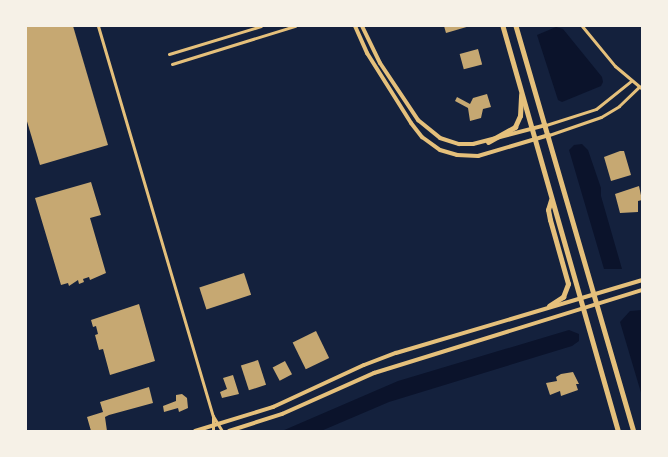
<!DOCTYPE html>
<html>
<head>
<meta charset="utf-8">
<style>
	body { margin:0 }
	#map { position:relative; width:668px; height:457px; overflow:hidden; background:#14213d; font-family:"Space Grotesk",sans-serif }
	div>[style] { position:absolute }
	.water>* { inset:0; background:#0b132b }
	.building>* { inset:0; background:#c6a872; transform-origin:0 0 }
	.minor>* { height:3px; margin:-1.5px; padding:0 1.5px; transform-origin:1.5px; border-radius:1.5px; background:#e5c07b }
	.tertiary>* { height:4px; margin:-2px; padding:0 2px; transform-origin:2px; border-radius:2px; background:#e5c07b }
	.secondary>* { height:4.5px; margin:-2.25px; padding:0 2.25px; transform-origin:2.25px; border-radius:2.25px; background:#e5c07b }
	span { translate:-50% -50%; white-space:nowrap; text-align:center; line-height:1.15; -webkit-text-stroke:3px #f6f1e7; paint-order:stroke }
	.frame { position:absolute; inset:0; border:27px solid #f6f1e7; pointer-events:none }
</style>
</head>
<body>
<div id="map">
	<div class="water">
		<i style="clip-path:polygon(556px 27px,563px 29px,602px 77px,603px 82px,601px 86px,562px 102px,558px 100px,537px 35px)"></i>
		<i style="clip-path:polygon(582px 144px,588px 150px,601px 188px,601px 196px,622px 269px,604px 269px,569px 150px,574px 145px)"></i>
		<i style="clip-path:polygon(642px 310px,642px 396px,620px 322px,630px 311px)"></i>
		<i style="clip-path:polygon(569px 330px,579px 334px,579px 341px,572px 346px,389px 402px,321px 431px,282px 431px,398px 381px)"></i>
	</div>
	<div class="building">
		<i style="clip-path:polygon(26px 26px,73px 26px,108px 145px,40px 165px,26px 118px)"></i>
		<i style="clip-path:polygon(444px 26px,470px 26px,446px 33px)"></i>
		<i style="left:478px;top:49px;width:16px;height:19px;rotate:75deg"></i>
		<i style="clip-path:polygon(487px 94px,491px 107px,483px 109px,481px 118px,470px 121px,468px 108px,455px 101px,457px 97px,470px 104px,473px 98px)"></i>
		<i style="clip-path:polygon(620px 151px,624px 151px,631px 175px,611px 181px,604px 157px)"></i>
		<i style="clip-path:polygon(91px 182px,101px 215px,90px 218px,106px 273px,90px 280px,89px 277px,83px 279px,84px 282px,79px 284px,78px 280px,69px 286px,68px 283px,61px 285px,35px 198px)"></i>
		<i style="clip-path:polygon(639px 186px,642px 200px,638px 201px,638px 212px,620px 213px,615px 194px)"></i>
		<i style="left:244px;top:273px;width:23px;height:47px;rotate:72deg"></i>
		<i style="clip-path:polygon(139px 304px,155px 361px,110px 375px,103px 349px,99px 350px,95px 335px,98px 334px,96px 326px,93px 327px,91px 320px)"></i>
		<i style="left:316px;top:331px;width:30px;height:26px;rotate:64deg"></i>
		<i style="left:258px;top:360px;width:26px;height:18px;rotate:72deg"></i>
		<i style="left:285px;top:361px;width:15px;height:14px;rotate:62deg"></i>
		<i style="clip-path:polygon(573px 372px,579px 384px,576px 384px,578px 390px,561px 396px,560px 391px,550px 395px,546px 383px,557px 381px,556px 377px,561px 374px)"></i>
		<i style="clip-path:polygon(233px 375px,239px 394px,222px 398px,220px 392px,227px 389px,223px 378px)"></i>
		<i style="clip-path:polygon(149px 387px,153px 403px,109px 415px,105px 417px,107px 431px,91px 431px,87px 417px,103px 412px,100px 402px)"></i>
		<i style="clip-path:polygon(182px 394px,187px 398px,188px 408px,179px 412px,178px 408px,164px 412px,163px 406px,176px 401px,176px 395px)"></i>
	</div>
	<div class="minor">
		<i style="left:98px;top:26px;width:407px;rotate:73.6deg"></i>
		<i style="left:213px;top:416px;width:15px;rotate:90deg"></i>
		<i style="left:582px;top:26px;width:52px;rotate:50.5deg"></i>
		<i style="left:615px;top:66px;width:35px;rotate:40deg"></i>
		<i style="left:169px;top:54px;width:96px;rotate:-16.9deg"></i>
		<i style="left:172px;top:64px;width:129px;rotate:-17.2deg"></i>
		<i style="left:546px;top:125px;width:52px;rotate:-17.7deg"></i>
		<i style="left:596px;top:109px;width:45px;rotate:-38.7deg"></i>
		<i style="left:549px;top:135px;width:55px;rotate:-19.1deg"></i>
		<i style="left:601px;top:117px;width:21px;rotate:-31deg"></i>
		<i style="left:619px;top:106px;width:28px;rotate:-44deg"></i>
		<i style="left:213px;top:416px;width:17px;rotate:59deg"></i>
	</div>
	<div class="tertiary">
		<i style="left:355px;top:26px;width:30px;rotate:66deg"></i>
		<i style="left:367px;top:53px;width:83px;rotate:57.8deg"></i>
		<i style="left:411px;top:123px;width:18px;rotate:52deg"></i>
		<i style="left:422px;top:137px;width:22px;rotate:36deg"></i>
		<i style="left:440px;top:150px;width:18px;rotate:16deg"></i>
		<i style="left:457px;top:155px;width:21px;rotate:3deg"></i>
		<i style="left:478px;top:156px;width:74px;rotate:-16.5deg"></i>
		<i style="left:362px;top:26px;width:41px;rotate:64.1deg"></i>
		<i style="left:380px;top:63px;width:69px;rotate:56.3deg"></i>
		<i style="left:418px;top:120px;width:28px;rotate:39deg"></i>
		<i style="left:440px;top:138px;width:20px;rotate:18deg"></i>
		<i style="left:459px;top:144px;width:14px"></i>
		<i style="left:473px;top:144px;width:75px;rotate:-14.6deg"></i>
		<i style="left:195px;top:431px;width:82px;rotate:-17.1deg"></i>
		<i style="left:273px;top:407px;width:100px;rotate:-24.8deg"></i>
		<i style="left:364px;top:365px;width:34px;rotate:-21deg"></i>
		<i style="left:396px;top:353px;width:257px;rotate:-16.5deg"></i>
		<i style="left:229px;top:431px;width:56px;rotate:-17.8deg"></i>
		<i style="left:282px;top:414px;width:101px;rotate:-24deg"></i>
		<i style="left:374px;top:373px;width:281px;rotate:-17.2deg"></i>
	</div>
	<div class="secondary">
		<i style="left:503px;top:26px;width:421px;rotate:74.1deg"></i>
		<i style="left:516px;top:26px;width:422px;rotate:73.8deg"></i>
		<i style="left:488px;top:142px;width:31px;rotate:-29deg"></i>
		<i style="left:515px;top:127px;width:12px;rotate:-66deg"></i>
		<i style="left:520px;top:116px;width:21px;rotate:-87deg"></i>
		<i style="left:549px;top:306px;width:17px;rotate:-33deg"></i>
		<i style="left:563px;top:297px;width:14px;rotate:-69deg"></i>
		<i style="left:568px;top:284px;width:66px;rotate:-105.7deg"></i>
		<i style="left:550px;top:220px;width:10px;rotate:-101deg"></i>
		<i style="left:548px;top:210px;width:10px;rotate:-73deg"></i>
	</div>
	<div class="frame"></div>
</div>
</body>
</html>
